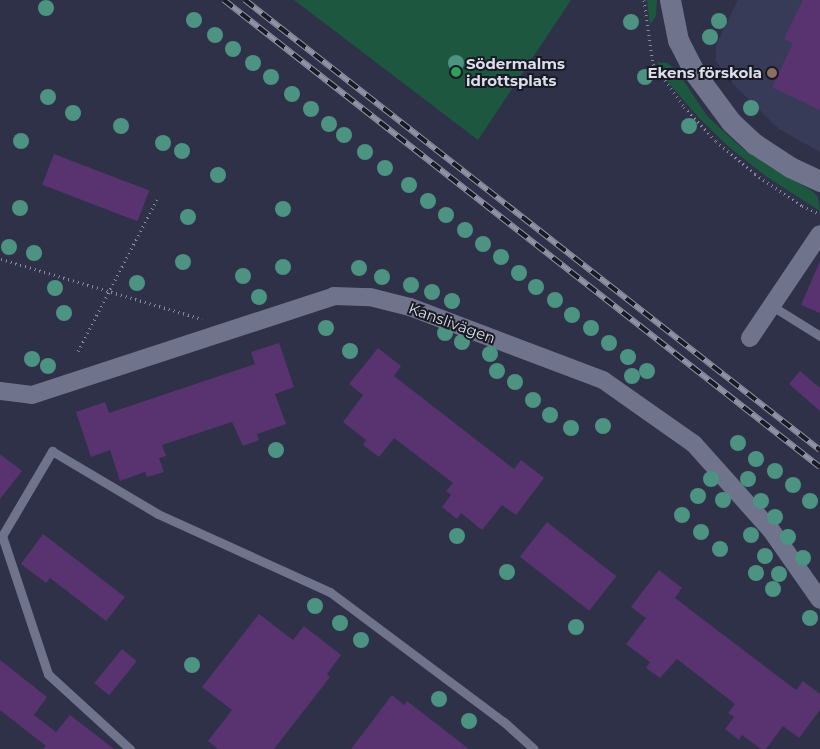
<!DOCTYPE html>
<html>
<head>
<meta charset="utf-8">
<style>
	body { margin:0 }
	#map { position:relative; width:820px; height:749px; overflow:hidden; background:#2f3148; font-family:Montserrat,sans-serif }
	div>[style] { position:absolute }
	.built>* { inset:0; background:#383b58 }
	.green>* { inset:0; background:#1d5740 }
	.building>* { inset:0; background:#58336f; transform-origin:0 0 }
	.path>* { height:3px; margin-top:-1.5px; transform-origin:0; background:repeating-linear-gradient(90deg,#8a8c9e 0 1px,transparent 0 5px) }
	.service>* { height:9px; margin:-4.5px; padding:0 4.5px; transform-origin:4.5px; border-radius:4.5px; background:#70738c }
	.minor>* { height:18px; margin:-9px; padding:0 9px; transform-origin:9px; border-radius:9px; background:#70738c }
	.tertiary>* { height:21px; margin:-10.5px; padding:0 10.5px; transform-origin:10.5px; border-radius:10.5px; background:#70738c }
	.rail>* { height:5.5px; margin-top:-2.75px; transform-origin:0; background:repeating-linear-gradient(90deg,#191a24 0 11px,#9092a4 0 22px); box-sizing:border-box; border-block:1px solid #9092a4 }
	.trees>* { width:16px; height:16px; margin:-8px; border-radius:50%; background:#4d9381 }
	.dots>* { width:14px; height:14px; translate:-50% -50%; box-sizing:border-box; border:2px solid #191a24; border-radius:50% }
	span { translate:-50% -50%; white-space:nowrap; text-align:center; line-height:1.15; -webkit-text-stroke:4px #191a24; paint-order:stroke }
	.poi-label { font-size:15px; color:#dcdeec; font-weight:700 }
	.left { translate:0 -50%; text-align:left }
	.right { translate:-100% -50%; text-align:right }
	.street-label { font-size:15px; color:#dcdeec }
</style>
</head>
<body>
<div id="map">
	<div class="built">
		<i style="clip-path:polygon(738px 0,820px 0,820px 152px,779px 129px,734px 85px,716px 61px,716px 45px)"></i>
	</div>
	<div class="green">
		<i style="clip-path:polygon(294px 0,571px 0,478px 140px)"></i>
		<i style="clip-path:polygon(647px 0,657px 0,656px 16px,650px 25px)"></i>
		<i style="clip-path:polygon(657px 62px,667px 63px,678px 72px,707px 116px,743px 149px,812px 191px,818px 197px,820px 211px,767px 177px,729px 147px,699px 118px,667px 81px)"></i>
	</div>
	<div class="building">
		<i style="clip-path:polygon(803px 0,820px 0,820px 110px,772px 87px,793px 43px,784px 39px)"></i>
		<i style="left:54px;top:154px;width:102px;height:33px;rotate:21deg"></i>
		<i style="clip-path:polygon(820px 261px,820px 313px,801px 305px)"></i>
		<i style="clip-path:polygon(279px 343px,294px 387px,275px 394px,286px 424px,257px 434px,259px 440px,243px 446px,232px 422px,162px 445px,166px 456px,159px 458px,164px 472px,147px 477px,145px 472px,120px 481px,110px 450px,91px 457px,76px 412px,105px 402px,109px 413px,255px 364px,251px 352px)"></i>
		<i style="clip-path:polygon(378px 348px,401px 366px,394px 376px,514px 469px,521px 460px,544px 478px,516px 515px,502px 505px,482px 530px,461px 513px,457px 519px,442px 507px,451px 495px,446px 491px,453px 483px,394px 438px,379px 457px,363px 445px,366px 440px,343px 422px,363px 395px,349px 384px)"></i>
		<i style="clip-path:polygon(800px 371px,820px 388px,820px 411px,789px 384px)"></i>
		<i style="clip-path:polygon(0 454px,22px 471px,0 499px)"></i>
		<i style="left:547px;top:522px;width:88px;height:44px;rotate:38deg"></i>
		<i style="clip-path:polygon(43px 534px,125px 597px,106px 621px,50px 578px,46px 583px,21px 564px)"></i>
		<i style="clip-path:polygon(659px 570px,682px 588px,675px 598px,796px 690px,803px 681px,820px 694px,820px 710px,799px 738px,783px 726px,766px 749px,761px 749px,742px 735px,739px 740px,725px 729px,734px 717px,728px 713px,735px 704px,677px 659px,660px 678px,646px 668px,650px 662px,626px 644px,646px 618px,631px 607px)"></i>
		<i style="clip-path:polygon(259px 614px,293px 640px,304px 626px,341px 655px,327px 674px,330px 677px,274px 749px,218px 749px,208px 741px,232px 710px,202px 687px)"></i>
		<i style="left:122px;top:649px;width:19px;height:44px;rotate:39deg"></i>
		<i style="clip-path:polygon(0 660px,47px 697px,34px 715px,56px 732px,70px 715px,114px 749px,43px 749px,46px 746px,0 710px)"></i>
		<i style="clip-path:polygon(392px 695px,404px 705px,407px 701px,469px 749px,351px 749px)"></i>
	</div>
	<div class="path">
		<i style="left:644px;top:0;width:65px;rotate:82deg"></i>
		<i style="left:653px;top:64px;width:53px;rotate:54.2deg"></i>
		<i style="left:684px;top:107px;width:47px;rotate:46.7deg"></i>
		<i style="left:716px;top:141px;width:51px;rotate:40.2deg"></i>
		<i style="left:755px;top:174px;width:57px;rotate:34.2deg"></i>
		<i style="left:802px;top:206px;width:20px;rotate:24deg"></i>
		<i style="left:1px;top:259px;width:210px;rotate:16.6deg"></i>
		<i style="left:78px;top:351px;width:171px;rotate:-62.5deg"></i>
	</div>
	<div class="service">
		<i style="left:772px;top:306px;width:57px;rotate:32deg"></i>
		<i style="left:130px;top:749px;width:111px;rotate:-137.6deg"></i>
		<i style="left:48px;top:674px;width:145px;rotate:-108.4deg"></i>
		<i style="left:2px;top:536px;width:99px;rotate:-59.5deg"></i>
		<i style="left:52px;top:451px;width:123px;rotate:30.7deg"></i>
		<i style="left:158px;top:514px;width:189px;rotate:24.4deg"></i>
		<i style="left:330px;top:592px;width:217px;rotate:36.8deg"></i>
		<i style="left:504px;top:722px;width:40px;rotate:42deg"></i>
	</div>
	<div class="minor">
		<i style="left:750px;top:338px;width:125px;rotate:-56.1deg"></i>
		<i style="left:0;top:391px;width:32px;rotate:7deg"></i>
		<i style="left:32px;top:395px;width:318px;rotate:-18.1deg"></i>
		<i style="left:334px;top:296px;width:36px;rotate:2deg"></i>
		<i style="left:370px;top:297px;width:41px;rotate:14deg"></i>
		<i style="left:410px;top:307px;width:206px;rotate:20.7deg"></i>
		<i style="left:603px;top:380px;width:111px;rotate:35.1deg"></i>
		<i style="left:694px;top:444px;width:115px;rotate:48.2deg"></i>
		<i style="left:771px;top:530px;width:85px;rotate:55deg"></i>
	</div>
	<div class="tertiary">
		<i style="left:670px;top:0;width:41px;rotate:78.7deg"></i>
		<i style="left:678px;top:40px;width:36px;rotate:63deg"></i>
		<i style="left:694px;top:72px;width:62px;rotate:53.5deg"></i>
		<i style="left:731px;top:122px;width:33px;rotate:43deg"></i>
		<i style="left:755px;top:144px;width:42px;rotate:33.3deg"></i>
		<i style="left:790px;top:167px;width:33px;rotate:25deg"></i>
	</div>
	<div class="rail">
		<i style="left:224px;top:0;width:757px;rotate:38.08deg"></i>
		<i style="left:245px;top:0;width:730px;rotate:38.05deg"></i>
	</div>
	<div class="trees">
		<i style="left:46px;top:8px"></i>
		<i style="left:194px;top:20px"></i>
		<i style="left:719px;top:21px"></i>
		<i style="left:631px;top:22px"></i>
		<i style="left:215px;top:35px"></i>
		<i style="left:710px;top:37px"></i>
		<i style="left:233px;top:49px"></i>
		<i style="left:253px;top:63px"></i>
		<i style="left:456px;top:63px"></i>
		<i style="left:271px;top:77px"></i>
		<i style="left:645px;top:77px"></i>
		<i style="left:292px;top:94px"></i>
		<i style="left:48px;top:97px"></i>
		<i style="left:751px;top:108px"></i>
		<i style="left:311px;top:109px"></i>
		<i style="left:73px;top:113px"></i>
		<i style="left:329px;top:124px"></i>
		<i style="left:121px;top:126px"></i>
		<i style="left:689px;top:126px"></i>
		<i style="left:344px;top:135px"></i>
		<i style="left:21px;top:141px"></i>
		<i style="left:163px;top:143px"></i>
		<i style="left:182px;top:151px"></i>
		<i style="left:365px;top:152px"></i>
		<i style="left:385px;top:168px"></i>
		<i style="left:218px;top:175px"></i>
		<i style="left:409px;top:185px"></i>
		<i style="left:428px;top:201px"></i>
		<i style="left:20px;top:208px"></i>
		<i style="left:283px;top:209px"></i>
		<i style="left:446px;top:215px"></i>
		<i style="left:188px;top:217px"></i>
		<i style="left:465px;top:230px"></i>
		<i style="left:483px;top:244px"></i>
		<i style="left:9px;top:247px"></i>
		<i style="left:34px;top:253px"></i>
		<i style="left:501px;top:257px"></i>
		<i style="left:183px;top:262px"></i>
		<i style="left:283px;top:267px"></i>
		<i style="left:359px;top:268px"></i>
		<i style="left:519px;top:273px"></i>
		<i style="left:243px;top:276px"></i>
		<i style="left:382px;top:277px"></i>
		<i style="left:137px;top:283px"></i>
		<i style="left:411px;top:285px"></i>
		<i style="left:536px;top:287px"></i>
		<i style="left:55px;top:288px"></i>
		<i style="left:432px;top:292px"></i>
		<i style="left:259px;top:297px"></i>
		<i style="left:555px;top:300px"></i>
		<i style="left:452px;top:301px"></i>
		<i style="left:64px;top:313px"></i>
		<i style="left:572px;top:315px"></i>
		<i style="left:326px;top:328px"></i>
		<i style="left:591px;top:328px"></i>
		<i style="left:445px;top:333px"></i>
		<i style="left:462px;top:342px"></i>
		<i style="left:609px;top:343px"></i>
		<i style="left:350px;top:351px"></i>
		<i style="left:490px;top:354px"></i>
		<i style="left:628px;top:357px"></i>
		<i style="left:32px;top:359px"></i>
		<i style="left:48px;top:366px"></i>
		<i style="left:497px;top:371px"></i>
		<i style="left:647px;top:371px"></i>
		<i style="left:632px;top:376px"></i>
		<i style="left:515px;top:382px"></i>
		<i style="left:533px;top:400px"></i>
		<i style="left:550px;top:415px"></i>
		<i style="left:603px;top:426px"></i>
		<i style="left:571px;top:428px"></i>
		<i style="left:738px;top:443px"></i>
		<i style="left:276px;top:450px"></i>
		<i style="left:756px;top:459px"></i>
		<i style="left:775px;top:471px"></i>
		<i style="left:711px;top:479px"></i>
		<i style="left:748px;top:479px"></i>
		<i style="left:793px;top:485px"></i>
		<i style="left:698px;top:496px"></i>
		<i style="left:723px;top:500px"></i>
		<i style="left:761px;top:501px"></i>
		<i style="left:810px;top:501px"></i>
		<i style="left:682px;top:515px"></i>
		<i style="left:775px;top:517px"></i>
		<i style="left:701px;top:532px"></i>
		<i style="left:751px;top:535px"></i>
		<i style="left:457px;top:536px"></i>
		<i style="left:788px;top:537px"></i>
		<i style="left:720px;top:549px"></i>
		<i style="left:765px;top:556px"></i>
		<i style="left:803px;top:558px"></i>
		<i style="left:507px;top:572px"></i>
		<i style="left:756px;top:573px"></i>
		<i style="left:779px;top:574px"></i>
		<i style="left:773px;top:589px"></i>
		<i style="left:315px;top:606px"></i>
		<i style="left:810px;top:618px"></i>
		<i style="left:340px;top:623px"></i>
		<i style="left:576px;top:627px"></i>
		<i style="left:361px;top:640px"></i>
		<i style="left:192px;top:665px"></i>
		<i style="left:439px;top:699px"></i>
		<i style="left:469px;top:721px"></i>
	</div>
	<div class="dots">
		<i style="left:456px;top:72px;background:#2e9e5b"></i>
		<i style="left:772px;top:73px;background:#8d6e63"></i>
	</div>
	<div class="poi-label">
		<span class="left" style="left:466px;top:72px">Södermalms<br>idrottsplats</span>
		<span class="right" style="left:762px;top:73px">Ekens förskola</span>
	</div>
	<div class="street-label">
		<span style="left:452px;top:323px;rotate:20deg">Kanslivägen</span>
	</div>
</div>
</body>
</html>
